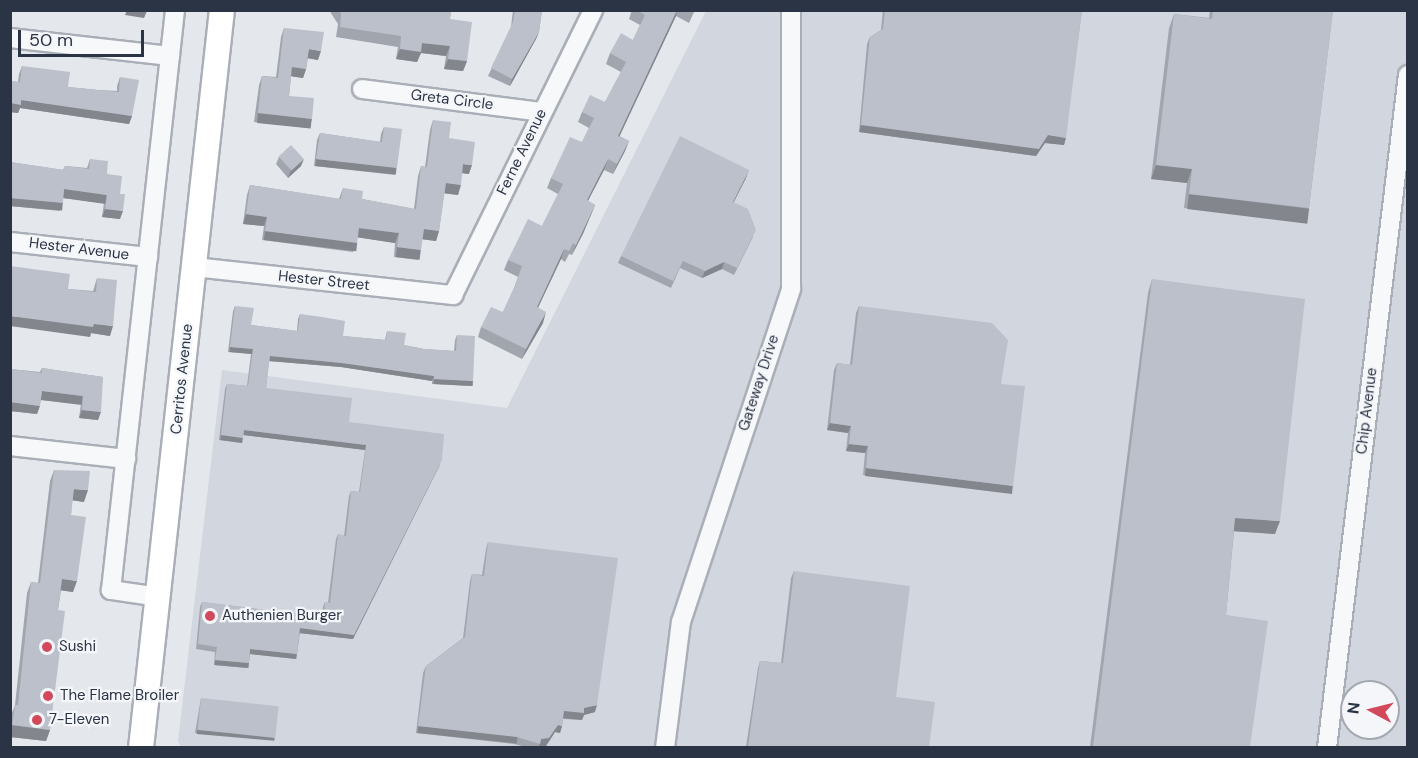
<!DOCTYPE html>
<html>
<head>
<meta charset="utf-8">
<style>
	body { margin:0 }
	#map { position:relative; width:1418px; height:758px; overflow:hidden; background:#e4e7ec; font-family:"DM Sans",sans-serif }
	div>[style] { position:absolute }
	.built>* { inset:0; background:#d2d6de }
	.roads { filter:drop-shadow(2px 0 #a9aeb7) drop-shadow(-2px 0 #a9aeb7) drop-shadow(0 2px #a9aeb7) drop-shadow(0 -2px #a9aeb7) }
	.minor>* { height:18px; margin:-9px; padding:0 9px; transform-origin:9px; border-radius:9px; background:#f7f8fa }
	.major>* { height:24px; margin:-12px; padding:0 12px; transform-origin:12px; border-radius:12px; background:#fff }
	.wall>* { inset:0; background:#a1a5ae }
	.shaded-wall>* { inset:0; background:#83868d; transform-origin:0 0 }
	.building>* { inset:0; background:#bbc0ca; transform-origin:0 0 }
	.dots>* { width:16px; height:16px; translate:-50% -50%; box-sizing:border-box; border:3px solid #f4f6f9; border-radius:50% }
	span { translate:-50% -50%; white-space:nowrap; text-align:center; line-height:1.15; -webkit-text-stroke:4.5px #f4f6f9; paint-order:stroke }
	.street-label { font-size:15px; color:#2b3445 }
	.poi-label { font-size:15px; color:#2b3445 }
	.left { translate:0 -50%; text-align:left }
	.frame { position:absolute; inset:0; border:12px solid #2b3445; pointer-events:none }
	.north { position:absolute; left:1340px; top:680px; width:60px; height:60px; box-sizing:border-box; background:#f4f6f9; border:2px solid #a4a8b1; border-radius:50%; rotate:277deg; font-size:16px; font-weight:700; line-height:24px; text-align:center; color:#2b3445 }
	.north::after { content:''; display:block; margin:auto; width:21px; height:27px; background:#d1495b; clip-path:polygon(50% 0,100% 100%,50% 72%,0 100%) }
	.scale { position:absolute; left:18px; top:30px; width:126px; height:27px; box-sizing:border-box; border:3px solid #2b3445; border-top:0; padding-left:8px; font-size:18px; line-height:21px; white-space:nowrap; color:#2b3445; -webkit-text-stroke:4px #f4f6f9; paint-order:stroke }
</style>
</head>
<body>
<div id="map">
	<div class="built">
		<i style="clip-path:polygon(evenodd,706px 11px,1407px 11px,1407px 747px,182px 748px,178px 741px,222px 370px,507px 408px,706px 11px,1352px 692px,1388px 692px,1388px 728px,1352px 728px,1352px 692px)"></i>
	</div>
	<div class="roads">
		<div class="minor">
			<i style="left:10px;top:38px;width:161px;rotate:6.4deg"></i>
			<i style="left:362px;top:89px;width:181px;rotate:7.3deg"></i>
			<i style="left:10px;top:242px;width:139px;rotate:6.2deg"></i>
			<i style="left:194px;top:267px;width:261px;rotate:6.2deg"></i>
			<i style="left:453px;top:295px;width:318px;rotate:-63.8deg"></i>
			<i style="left:10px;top:446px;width:117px;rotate:6.4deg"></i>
			<i style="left:159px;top:597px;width:49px;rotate:-171.7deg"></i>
			<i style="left:111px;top:590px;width:584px;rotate:-83.7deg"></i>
			<i style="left:665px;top:748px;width:127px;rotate:-82.8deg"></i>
			<i style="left:681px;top:622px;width:351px;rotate:-71.7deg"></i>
			<i style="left:791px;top:289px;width:279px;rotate:-90deg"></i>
			<i style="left:1327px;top:748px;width:678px;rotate:-83.14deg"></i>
		</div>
		<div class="major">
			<i style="left:141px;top:748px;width:742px;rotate:-83.74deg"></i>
		</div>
	</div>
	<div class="wall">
		<i style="clip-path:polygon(329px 10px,451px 10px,450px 19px,467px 61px,463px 71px,444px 69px,446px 56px,421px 53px,417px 62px,396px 59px,398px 47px,336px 37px,338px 24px)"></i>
		<i style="clip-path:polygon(513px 10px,542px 10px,539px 32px,536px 39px,510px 86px,488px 76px,511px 27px)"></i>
		<i style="clip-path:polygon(632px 10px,695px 10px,689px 23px,676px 16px,619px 136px,629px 141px,625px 151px,613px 174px,604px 170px,588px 201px,595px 205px,591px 215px,572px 255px,569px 254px,565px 262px,561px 259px,538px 308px,543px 323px,522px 359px,478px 337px,481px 327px,503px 312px,514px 288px,518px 277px,504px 270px,508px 260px,542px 226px,558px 194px,547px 188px,551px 178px,582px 142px,589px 128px,578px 122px,582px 112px,605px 102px,621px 72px,606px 64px,610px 53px,633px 40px,640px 25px,629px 19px)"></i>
		<i style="clip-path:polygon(883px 10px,1082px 10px,1064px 145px,1045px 143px,1036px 156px,859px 132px,867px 44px,870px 37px,881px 30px)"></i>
		<i style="clip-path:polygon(1210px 10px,1333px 10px,1309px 208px,1304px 222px,1184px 208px,1187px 183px,1151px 179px,1169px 28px,1174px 14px,1209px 18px)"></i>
		<i style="clip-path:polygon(284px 28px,318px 60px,308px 58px,306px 69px,303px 78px,291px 76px,289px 96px,312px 119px,309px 128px,254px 122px,259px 85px,262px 76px,276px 77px,281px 37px)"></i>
		<i style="clip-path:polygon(22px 66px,68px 87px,98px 90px,117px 91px,117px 86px,120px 77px,132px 116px,129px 124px,20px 108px,18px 113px,10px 112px,10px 81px,18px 82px,19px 74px)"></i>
		<i style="clip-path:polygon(433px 120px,449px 138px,469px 174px,462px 173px,458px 195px,444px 193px,439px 231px,436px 241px,422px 239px,418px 260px,394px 257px,395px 243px,357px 237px,353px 252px,262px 240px,264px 226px,243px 224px,247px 195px,250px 185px,339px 199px,343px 188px,362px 199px,414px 209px,418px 176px,421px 166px,425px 167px,430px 130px)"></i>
		<i style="clip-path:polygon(384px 127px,395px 175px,314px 166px,317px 140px,320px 133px,380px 142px,381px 134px)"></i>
		<i style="clip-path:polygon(279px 157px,301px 166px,288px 178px,276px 164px)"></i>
		<i style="clip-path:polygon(90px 159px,107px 174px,120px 194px,120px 219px,102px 217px,104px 203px,63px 198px,63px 203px,60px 211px,10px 206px,10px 162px,63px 170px,65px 166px,87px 168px)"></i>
		<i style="clip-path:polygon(746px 178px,734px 202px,753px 237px,734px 275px,722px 269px,702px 278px,680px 268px,671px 288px,618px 263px,621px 256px)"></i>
		<i style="clip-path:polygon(97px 278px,110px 336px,91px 333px,90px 337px,68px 289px,93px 291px)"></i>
		<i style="clip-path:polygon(1152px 279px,1275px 534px,1234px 531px,1226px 615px,1250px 747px,1090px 747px,1148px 293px)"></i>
		<i style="clip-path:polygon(235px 306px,251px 325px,297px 331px,298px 319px,300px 314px,343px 336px,385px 340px,387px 331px,404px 345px,424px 349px,454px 351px,455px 340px,457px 335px,471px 386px,432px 384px,432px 381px,341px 367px,269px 361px,266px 388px,349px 422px,440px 465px,353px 639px,300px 633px,297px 654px,296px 659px,250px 654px,249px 663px,247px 668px,214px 665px,215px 652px,196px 649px,200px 607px,202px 602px,322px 617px,323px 607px,325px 602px,328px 603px,336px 539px,338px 534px,344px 536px,349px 496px,351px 491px,359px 492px,365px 450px,243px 435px,242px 443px,219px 440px,225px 389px,227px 384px,247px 386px,251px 354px,228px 352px,233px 311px)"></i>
		<i style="clip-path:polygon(859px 306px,1001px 384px,1011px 493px,863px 475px,865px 453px,846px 451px,848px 433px,827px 430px,834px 370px,837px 363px,850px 365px,856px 313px)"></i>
		<i style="clip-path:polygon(42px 368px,103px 377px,98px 420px,79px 418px,81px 404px,41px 400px,37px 414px,10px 411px,10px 369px,40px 372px)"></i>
		<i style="clip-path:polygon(54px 470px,84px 502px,72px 500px,71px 515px,73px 592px,61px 590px,58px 610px,50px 730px,46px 741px,10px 737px,10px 718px,15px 705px,27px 593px,31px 582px,38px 583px,50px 481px)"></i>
		<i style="clip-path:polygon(488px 542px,595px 712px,584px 715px,582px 720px,563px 719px,562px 726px,560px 733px,555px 732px,546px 746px,539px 746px,539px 747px,526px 747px,514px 744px,416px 733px,423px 673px,426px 666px,463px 638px,470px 581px,472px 574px,482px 575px,486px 549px)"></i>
		<i style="clip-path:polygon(794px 571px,896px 697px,929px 747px,746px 747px,758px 668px,760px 661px,781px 663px,791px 578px)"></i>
		<i style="clip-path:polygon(201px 698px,275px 737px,273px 740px,195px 733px)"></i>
	</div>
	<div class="shaded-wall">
		<i style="clip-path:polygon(127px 10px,147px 11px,144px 18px,125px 15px)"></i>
		<i style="clip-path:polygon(677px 10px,676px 16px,615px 146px,618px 136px)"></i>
		<i style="clip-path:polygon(539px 32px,536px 39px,510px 86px,512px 79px)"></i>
		<i style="clip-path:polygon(422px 43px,450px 46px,446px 56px,421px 53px,417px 62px,396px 59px,400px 49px)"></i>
		<i style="clip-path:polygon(309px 49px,321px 51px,318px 60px,306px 58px)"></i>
		<i style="clip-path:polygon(448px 59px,467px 61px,463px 71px,444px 69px)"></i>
		<i style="clip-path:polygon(292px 67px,306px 69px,303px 78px,289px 76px)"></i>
		<i style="clip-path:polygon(21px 100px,132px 116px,129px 124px,20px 108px,18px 113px,10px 112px,10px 103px)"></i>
		<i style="left:258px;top:113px;width:54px;height:10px;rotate:6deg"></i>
		<i style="clip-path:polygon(861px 125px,1048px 135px,1066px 138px,1064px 145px,1045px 143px,1036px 156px,859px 132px)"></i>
		<i style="clip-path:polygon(629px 141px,625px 151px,613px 174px,617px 164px)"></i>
		<i style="clip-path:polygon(304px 159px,301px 166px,288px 178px,291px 170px)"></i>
		<i style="left:316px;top:159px;width:81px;height:7px;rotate:6deg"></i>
		<i style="clip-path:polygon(608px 159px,604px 170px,583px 210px,587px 200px)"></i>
		<i style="clip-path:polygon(463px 164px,472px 165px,469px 174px,460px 173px)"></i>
		<i style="clip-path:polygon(1156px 165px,1192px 169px,1187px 183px,1151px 179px)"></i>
		<i style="clip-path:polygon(749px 170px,746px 178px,730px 209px,733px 202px)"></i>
		<i style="clip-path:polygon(446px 183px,461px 185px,458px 195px,442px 193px)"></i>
		<i style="left:64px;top:189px;width:43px;height:9px;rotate:8deg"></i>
		<i style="left:1189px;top:194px;width:121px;height:15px;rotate:7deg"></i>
		<i style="left:10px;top:198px;width:53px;height:8px;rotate:5deg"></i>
		<i style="clip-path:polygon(595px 205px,583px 234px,572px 255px,576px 245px)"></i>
		<i style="clip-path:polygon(105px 209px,123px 211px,120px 219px,102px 217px)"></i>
		<i style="clip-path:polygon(246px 214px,267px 217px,264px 226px,243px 224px)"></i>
		<i style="clip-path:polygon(359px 228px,399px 233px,395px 243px,355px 237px)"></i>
		<i style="clip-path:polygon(424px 229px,439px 231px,436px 241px,420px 239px)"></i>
		<i style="left:265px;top:231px;width:93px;height:9px;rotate:7deg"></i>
		<i style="left:397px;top:247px;width:24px;height:10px;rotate:7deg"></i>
		<i style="clip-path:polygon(564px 249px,561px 259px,533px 318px,537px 307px)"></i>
		<i style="clip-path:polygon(724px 262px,722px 269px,702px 278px,705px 271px)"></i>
		<i style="clip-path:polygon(546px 312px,543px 323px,522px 359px,526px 349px)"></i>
		<i style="clip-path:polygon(10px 316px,94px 324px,113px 326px,110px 336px,91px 333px,90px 337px,10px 326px)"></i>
		<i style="left:230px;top:347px;width:23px;height:5px;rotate:5deg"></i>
		<i style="clip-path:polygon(270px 356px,342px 363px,434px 376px,432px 381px,341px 367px,268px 361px)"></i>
		<i style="left:434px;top:379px;width:39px;height:5px;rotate:3deg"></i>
		<i style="left:42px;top:391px;width:41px;height:9px;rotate:7deg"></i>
		<i style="clip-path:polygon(10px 402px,40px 406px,37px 414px,10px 411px)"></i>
		<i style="clip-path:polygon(82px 410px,101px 412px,98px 420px,79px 418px)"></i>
		<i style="clip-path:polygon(830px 423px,851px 426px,848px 433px,827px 430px)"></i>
		<i style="left:244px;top:430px;width:123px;height:5px;rotate:7deg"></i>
		<i style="left:221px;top:435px;width:22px;height:5px;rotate:8deg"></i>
		<i style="clip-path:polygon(849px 444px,868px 446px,865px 453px,846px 451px)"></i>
		<i style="clip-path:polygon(442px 460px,353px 639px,298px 633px,300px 628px,354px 635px)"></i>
		<i style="left:866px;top:468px;width:148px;height:8px;rotate:7deg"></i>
		<i style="clip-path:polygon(74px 489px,88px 490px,84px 502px,70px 500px)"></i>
		<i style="clip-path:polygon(1235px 518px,1280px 521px,1275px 534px,1230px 531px)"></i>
		<i style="clip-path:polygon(62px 579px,77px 581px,73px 592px,58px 590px)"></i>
		<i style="left:250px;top:649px;width:47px;height:5px;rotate:6deg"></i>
		<i style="left:215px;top:660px;width:34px;height:5px;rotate:5deg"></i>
		<i style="clip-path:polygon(597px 705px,595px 712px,584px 715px,582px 720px,562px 718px,564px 711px,584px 708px)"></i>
		<i style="clip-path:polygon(12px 725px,50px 730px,46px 741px,10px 737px,10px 730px)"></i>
		<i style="clip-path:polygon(558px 725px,562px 726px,560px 733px,555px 732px,546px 746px,539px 746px,541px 739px)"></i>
		<i style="left:418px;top:726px;width:100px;height:7px;rotate:6deg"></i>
		<i style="left:197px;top:730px;width:78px;height:4px;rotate:5deg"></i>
	</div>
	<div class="building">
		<i style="clip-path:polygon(339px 10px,451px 10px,450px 19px,472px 22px,467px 61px,448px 59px,450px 46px,422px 43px,421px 52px,400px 49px,401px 36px,340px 27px,341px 14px)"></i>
		<i style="clip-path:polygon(515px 10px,542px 10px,539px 32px,512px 79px,491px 68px,513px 22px)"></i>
		<i style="clip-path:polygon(636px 10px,677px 10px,618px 136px,629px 141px,617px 164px,608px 159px,587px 200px,595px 205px,576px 245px,573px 243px,569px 251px,564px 249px,537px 307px,546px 312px,526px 349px,481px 327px,491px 307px,503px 312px,515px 286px,522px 266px,508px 260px,528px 219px,542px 226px,563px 184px,551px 178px,570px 137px,582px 142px,594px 118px,582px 112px,590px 95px,605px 102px,626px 62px,610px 53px,621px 33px,633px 40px,645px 15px)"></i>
		<i style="clip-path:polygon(885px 10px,1082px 10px,1066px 138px,1048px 135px,1039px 149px,861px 125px,870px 37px,883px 29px)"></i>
		<i style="clip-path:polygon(1213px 10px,1333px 10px,1309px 208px,1189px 194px,1192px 169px,1156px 165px,1174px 14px,1212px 19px)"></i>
		<i style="clip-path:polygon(284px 28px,324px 32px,321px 51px,309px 49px,306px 69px,292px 67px,289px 96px,314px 98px,312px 119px,258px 113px,262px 76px,278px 78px)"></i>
		<i style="clip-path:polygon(22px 66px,70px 72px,68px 87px,98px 90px,119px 92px,120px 77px,139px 80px,132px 116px,21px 100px,21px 105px,10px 103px,10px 81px,20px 82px)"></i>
		<i style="clip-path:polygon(433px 120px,451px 122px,449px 138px,475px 142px,472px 165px,463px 164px,461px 185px,446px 183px,439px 231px,424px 229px,421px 250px,397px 247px,399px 233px,359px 228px,357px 243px,265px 231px,267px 217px,246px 214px,250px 185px,341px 199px,343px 188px,363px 191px,362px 199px,416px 209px,421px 166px,427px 167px)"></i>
		<i style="clip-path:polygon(384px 127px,402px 129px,397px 168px,316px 159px,320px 133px,382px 142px)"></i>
		<i style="clip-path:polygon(680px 136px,749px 170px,733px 202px,748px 209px,756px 230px,737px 268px,724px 262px,705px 271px,683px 261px,673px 281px,621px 256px)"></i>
		<i style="left:291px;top:145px;width:19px;height:17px;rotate:47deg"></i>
		<i style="clip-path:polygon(90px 159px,108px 161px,107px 174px,122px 176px,120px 194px,125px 194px,123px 211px,105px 209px,107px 195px,64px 189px,63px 203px,10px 198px,10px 162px,64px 170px,65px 166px,89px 169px)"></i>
		<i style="clip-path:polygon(10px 266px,70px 274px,68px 289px,96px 292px,97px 278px,117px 280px,113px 326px,94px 324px,93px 327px,10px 316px)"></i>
		<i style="clip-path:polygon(1152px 279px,1305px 299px,1280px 521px,1235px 518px,1226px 615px,1268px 621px,1250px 747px,1093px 747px)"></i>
		<i style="clip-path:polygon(235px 306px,254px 308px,251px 325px,298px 331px,300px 314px,322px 317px,345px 321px,343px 336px,386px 340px,387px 331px,406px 333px,404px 345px,424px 349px,456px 351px,457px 335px,475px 336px,473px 381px,434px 379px,434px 376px,342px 363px,270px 356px,266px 388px,352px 398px,349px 422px,444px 434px,442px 460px,354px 635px,300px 628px,297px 654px,250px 649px,249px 663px,215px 660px,217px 647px,198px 644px,202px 602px,324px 617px,325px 602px,330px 603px,338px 534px,346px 536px,351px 491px,360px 492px,366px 445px,244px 430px,243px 438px,221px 435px,227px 384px,248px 386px,253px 349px,230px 347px)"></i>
		<i style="clip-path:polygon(859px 306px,992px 323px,1008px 340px,1001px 384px,1025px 386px,1013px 486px,866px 468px,868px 446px,849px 444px,851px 426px,830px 423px,837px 363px,852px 365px)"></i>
		<i style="clip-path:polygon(42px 368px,103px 377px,101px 412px,82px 410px,83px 396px,42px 391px,40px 406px,10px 402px,10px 369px,42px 373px)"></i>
		<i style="clip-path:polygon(54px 470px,90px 471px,88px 490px,74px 489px,71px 515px,86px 517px,77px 581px,62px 579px,58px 610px,65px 611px,50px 730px,12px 725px,15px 705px,18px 705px,31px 582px,40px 583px)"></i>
		<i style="clip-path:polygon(488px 542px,618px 558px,597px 705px,584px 708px,584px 713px,564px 711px,562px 726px,558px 725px,549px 738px,541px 739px,540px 744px,517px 737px,418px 726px,426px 666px,465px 637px,472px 574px,484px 576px)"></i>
		<i style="clip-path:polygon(794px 571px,910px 586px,896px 697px,935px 702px,929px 747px,748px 747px,760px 661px,783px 663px)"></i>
		<i style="left:201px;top:698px;width:78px;height:32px;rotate:6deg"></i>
	</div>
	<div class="dots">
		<i style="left:210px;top:616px;background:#d1495b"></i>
		<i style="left:47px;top:647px;background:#d1495b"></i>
		<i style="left:48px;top:696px;background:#d1495b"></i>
		<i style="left:37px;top:720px;background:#d1495b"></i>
	</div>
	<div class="street-label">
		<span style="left:452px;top:100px;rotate:7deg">Greta Circle</span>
		<span style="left:522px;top:152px;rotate:-64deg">Ferne Avenue</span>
		<span style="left:79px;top:249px;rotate:7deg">Hester Avenue</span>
		<span style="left:324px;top:281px;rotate:6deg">Hester Street</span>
		<span style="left:182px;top:379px;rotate:-84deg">Cerritos Avenue</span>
		<span style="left:759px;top:383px;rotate:-72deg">Gateway Drive</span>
		<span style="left:1367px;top:411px;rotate:-83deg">Chip Avenue</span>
	</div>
	<div class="poi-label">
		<span class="left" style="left:222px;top:616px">Authenien Burger</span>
		<span class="left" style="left:59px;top:647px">Sushi</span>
		<span class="left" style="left:60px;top:696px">The Flame Broiler</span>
		<span class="left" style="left:49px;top:720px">7-Eleven</span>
	</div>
	<div class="frame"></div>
	<div class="north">N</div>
	<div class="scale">50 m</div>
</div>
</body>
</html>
